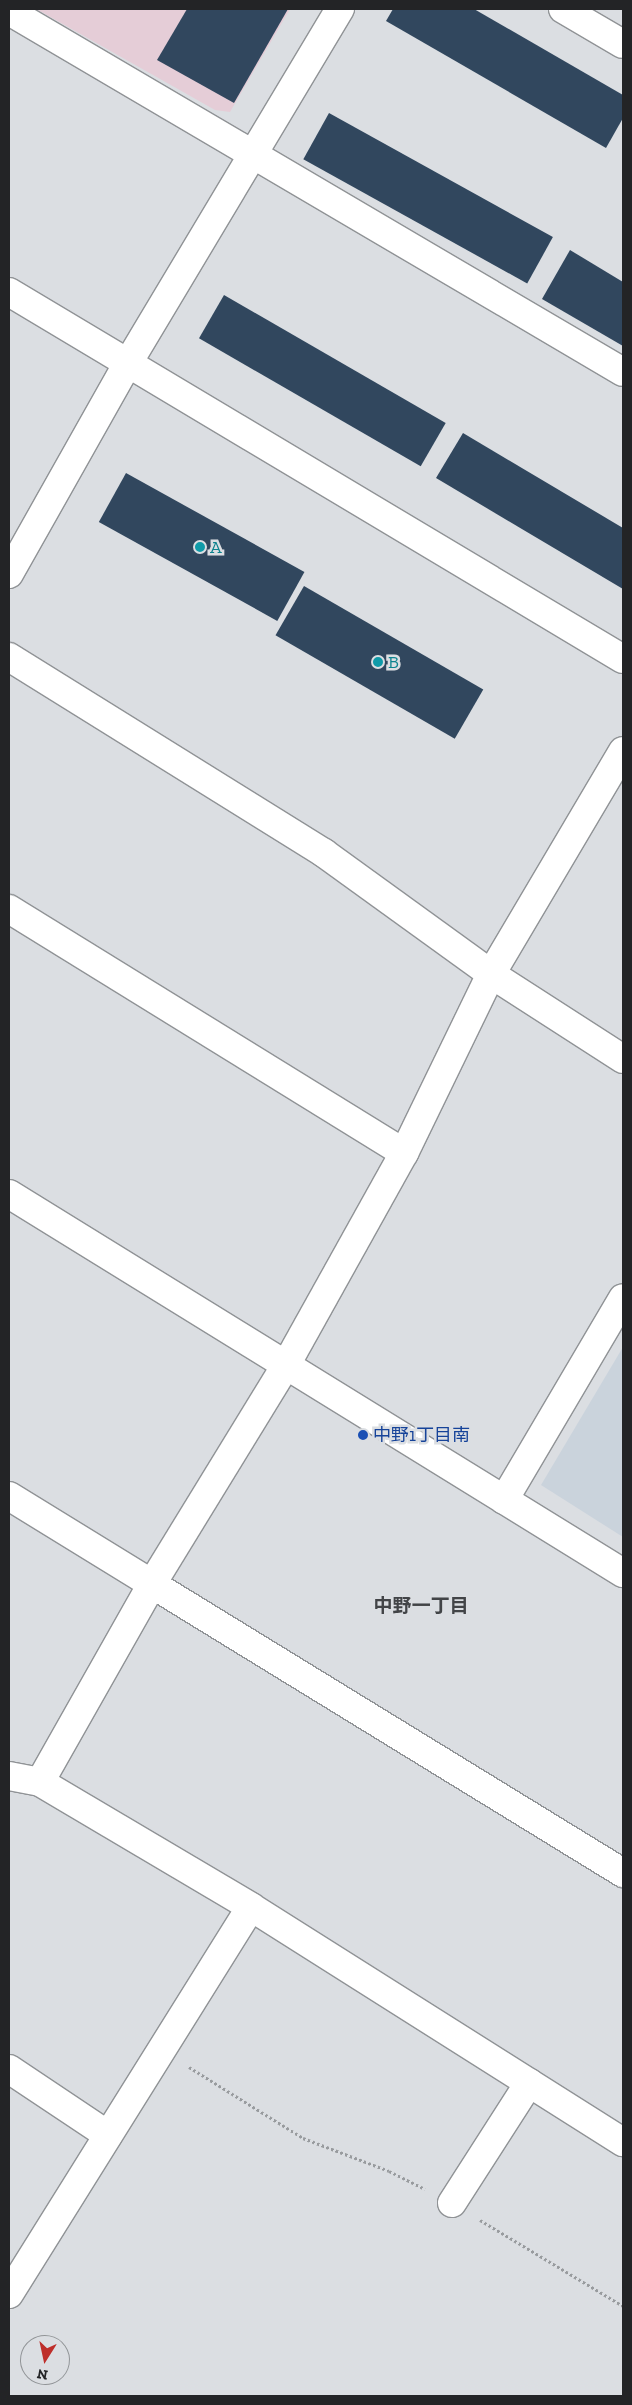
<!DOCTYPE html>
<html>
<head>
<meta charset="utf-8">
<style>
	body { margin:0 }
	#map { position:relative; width:632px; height:2405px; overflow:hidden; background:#dbdee2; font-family:"Zilla Slab","Noto Sans JP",serif }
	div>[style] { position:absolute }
	.commercial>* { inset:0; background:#e5cdd7 }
	.built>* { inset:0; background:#cad3dc }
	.building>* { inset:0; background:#31475e; transform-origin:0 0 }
	.path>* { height:3px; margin-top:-1.5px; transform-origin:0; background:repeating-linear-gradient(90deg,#989b9e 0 2.5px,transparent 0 5px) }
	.roads { filter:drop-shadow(1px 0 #909396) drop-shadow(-1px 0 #909396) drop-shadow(0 1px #909396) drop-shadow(0 -1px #909396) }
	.minor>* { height:28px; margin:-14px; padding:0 14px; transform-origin:14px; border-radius:14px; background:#fff }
	.dots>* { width:14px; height:14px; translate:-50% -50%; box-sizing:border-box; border:2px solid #dbdee2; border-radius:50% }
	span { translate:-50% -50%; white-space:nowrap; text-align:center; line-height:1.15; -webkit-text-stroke:5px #dbdee2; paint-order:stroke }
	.culture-label { font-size:18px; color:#0d838f }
	.left { translate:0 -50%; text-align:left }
	.transit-label { font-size:18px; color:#164399 }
	.neighbourhood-label { font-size:19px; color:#424447; font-weight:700 }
	.frame { position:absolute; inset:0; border:10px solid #232426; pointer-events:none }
	.north { position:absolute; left:20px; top:2335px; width:50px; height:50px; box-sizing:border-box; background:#dbdee2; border:1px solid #919497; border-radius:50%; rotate:190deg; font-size:14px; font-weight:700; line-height:20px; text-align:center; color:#232426 }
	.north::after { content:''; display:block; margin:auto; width:18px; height:22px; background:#be2f2b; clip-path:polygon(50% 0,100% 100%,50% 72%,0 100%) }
</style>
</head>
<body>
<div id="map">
	<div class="commercial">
		<i style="clip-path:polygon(290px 9px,230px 112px,215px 110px,38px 10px)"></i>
	</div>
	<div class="built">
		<i style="clip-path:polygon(623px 1347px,623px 1537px,541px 1485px)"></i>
	</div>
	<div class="building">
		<i style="clip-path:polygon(187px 9px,288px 9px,234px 103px,157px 60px)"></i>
		<i style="clip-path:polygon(393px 9px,474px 9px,623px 95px,623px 118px,606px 148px,386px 21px)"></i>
		<i style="left:329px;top:113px;width:256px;height:53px;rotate:29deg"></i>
		<i style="clip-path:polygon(570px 250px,623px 282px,623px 346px,542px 299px)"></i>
		<i style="left:224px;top:295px;width:256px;height:50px;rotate:30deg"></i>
		<i style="clip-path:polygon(463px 433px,623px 528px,623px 589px,436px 478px)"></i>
		<i style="left:126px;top:473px;width:204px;height:56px;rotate:29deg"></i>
		<i style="left:304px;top:586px;width:207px;height:57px;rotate:30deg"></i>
	</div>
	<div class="path">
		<i style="left:189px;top:2067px;width:134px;rotate:31.9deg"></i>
		<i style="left:303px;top:2138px;width:92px;rotate:21deg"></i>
		<i style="left:389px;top:2171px;width:40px;rotate:26.6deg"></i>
		<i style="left:480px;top:2220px;width:167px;rotate:31deg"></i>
	</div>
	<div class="roads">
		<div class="minor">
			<i style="left:563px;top:9px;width:69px;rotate:30.3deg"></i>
			<i style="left:9px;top:11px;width:712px;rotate:30.45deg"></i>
			<i style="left:9px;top:292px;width:715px;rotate:30.87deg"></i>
			<i style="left:9px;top:574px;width:242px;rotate:-60.6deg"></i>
			<i style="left:128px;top:363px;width:413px;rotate:-59.1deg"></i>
			<i style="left:9px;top:657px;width:371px;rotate:31.9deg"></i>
			<i style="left:324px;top:853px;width:206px;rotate:35.9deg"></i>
			<i style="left:491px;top:974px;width:157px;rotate:32.8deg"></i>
			<i style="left:623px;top:751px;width:259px;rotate:120.6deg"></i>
			<i style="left:491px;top:974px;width:199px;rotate:115.9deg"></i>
			<i style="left:404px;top:1153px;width:243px;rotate:119.1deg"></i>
			<i style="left:286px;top:1365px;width:257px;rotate:121.5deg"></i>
			<i style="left:152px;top:1584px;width:553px;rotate:31.53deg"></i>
			<i style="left:9px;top:909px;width:464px;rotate:31.7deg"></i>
			<i style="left:9px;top:1194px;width:722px;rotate:31.69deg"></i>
			<i style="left:9px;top:1496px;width:168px;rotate:31.6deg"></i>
			<i style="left:152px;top:1584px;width:227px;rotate:119.5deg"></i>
			<i style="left:504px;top:1500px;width:234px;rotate:-59.5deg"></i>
			<i style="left:9px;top:1776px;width:32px;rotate:11deg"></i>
			<i style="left:40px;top:1782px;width:245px;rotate:30.6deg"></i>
			<i style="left:251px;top:1907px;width:440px;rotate:32.3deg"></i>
			<i style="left:9px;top:2069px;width:119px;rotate:33.7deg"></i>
			<i style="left:452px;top:2203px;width:143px;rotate:-57.3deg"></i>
			<i style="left:9px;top:2294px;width:456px;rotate:-58deg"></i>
		</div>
	</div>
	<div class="dots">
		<i style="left:200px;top:547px;background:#0f9aa8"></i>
		<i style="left:378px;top:662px;background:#0f9aa8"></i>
		<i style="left:363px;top:1435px;background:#1a4fb4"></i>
	</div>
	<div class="culture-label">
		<span class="left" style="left:210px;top:547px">A</span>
		<span class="left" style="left:388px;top:662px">B</span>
	</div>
	<div class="transit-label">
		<span class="left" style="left:373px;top:1435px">中野1丁目南</span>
	</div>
	<div class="neighbourhood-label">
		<span style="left:421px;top:1606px">中野一丁目</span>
	</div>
	<div class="frame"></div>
	<div class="north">N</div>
</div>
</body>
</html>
